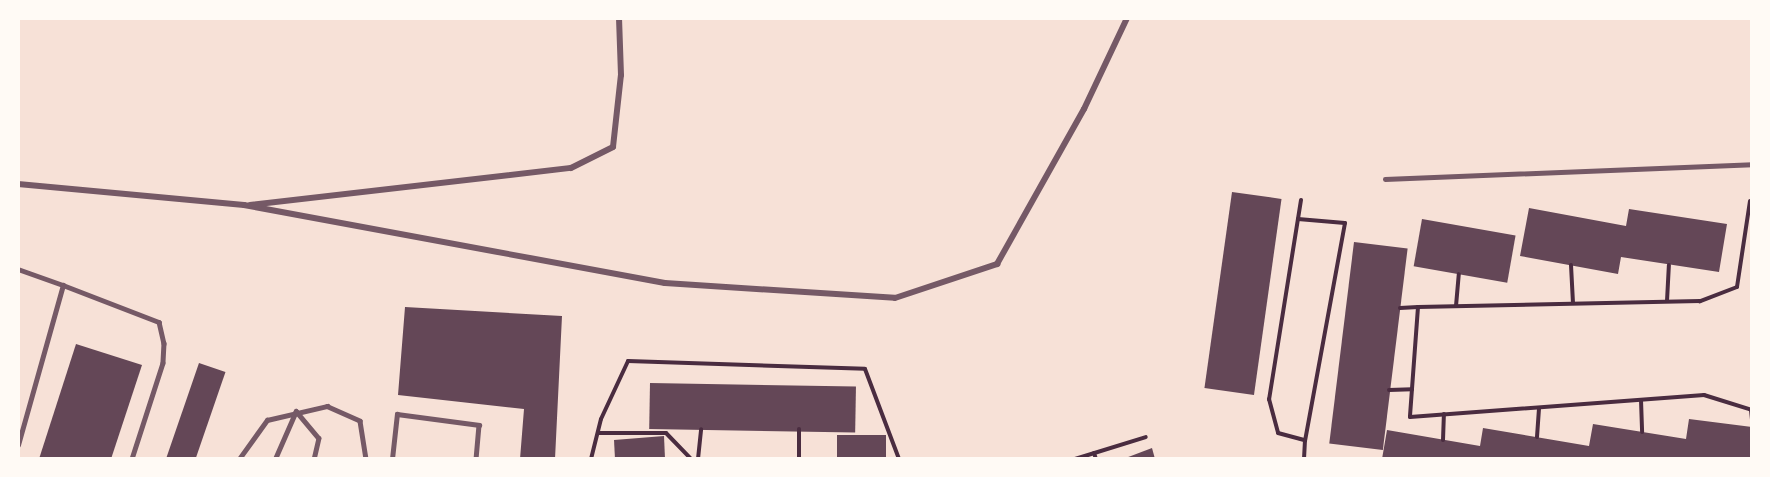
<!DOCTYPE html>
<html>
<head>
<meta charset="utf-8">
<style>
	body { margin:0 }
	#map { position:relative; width:1770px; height:477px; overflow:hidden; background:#f7e1d7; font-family:"Archivo Narrow",sans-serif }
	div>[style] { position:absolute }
	.building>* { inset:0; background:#644757; transform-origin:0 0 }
	.path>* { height:4px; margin:-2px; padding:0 2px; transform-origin:2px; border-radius:2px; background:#4a2c40 }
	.service>* { height:4.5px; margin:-2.25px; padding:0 2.25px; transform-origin:2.25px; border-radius:2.25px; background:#755966 }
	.minor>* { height:6px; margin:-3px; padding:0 3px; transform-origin:3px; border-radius:3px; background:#755966 }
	span { translate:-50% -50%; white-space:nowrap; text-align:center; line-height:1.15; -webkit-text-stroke:5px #fffaf5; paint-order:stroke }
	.frame { position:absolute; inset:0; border:20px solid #fffaf5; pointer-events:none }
</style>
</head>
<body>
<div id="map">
	<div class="building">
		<i style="left:1232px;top:192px;width:50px;height:198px;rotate:8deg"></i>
		<i style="clip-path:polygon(1529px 208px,1626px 226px,1629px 209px,1727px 224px,1719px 272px,1621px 257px,1618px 274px,1520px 256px)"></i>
		<i style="left:1422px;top:219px;width:95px;height:48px;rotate:10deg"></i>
		<i style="left:1354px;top:242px;width:54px;height:203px;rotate:7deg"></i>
		<i style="clip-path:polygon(405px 307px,562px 316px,555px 459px,520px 459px,524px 409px,398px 395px)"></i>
		<i style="clip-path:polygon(76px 344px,142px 365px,111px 459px,39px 459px)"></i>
		<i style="left:199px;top:363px;width:28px;height:101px;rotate:19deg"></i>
		<i style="left:650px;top:383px;width:206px;height:46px;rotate:1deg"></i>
		<i style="clip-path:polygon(1689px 419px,1752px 427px,1752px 459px,1382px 459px,1387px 430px,1480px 446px,1483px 428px,1589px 446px,1593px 424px,1686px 439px)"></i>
		<i style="left:837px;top:435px;width:49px;height:24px"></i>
		<i style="clip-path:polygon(664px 436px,665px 459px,615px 459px,614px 440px)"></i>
		<i style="clip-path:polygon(1152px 448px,1155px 459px,1123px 459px)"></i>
	</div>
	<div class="path">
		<i style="left:1301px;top:200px;width:202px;rotate:99.1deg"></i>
		<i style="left:1269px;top:399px;width:35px;rotate:75deg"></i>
		<i style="left:1278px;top:433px;width:28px;rotate:15deg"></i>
		<i style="left:1305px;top:440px;width:19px;rotate:93deg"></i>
		<i style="left:1750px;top:201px;width:87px;rotate:98.6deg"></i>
		<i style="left:1737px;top:287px;width:40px;rotate:159deg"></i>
		<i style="left:1700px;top:301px;width:282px;rotate:178.8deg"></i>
		<i style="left:1418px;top:307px;width:110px;rotate:94.2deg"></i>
		<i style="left:1410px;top:417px;width:295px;rotate:-4.3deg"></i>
		<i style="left:1704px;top:395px;width:50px;rotate:17.4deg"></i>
		<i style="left:1298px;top:219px;width:47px;rotate:4.9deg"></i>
		<i style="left:1345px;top:223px;width:221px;rotate:100.4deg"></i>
		<i style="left:1571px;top:265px;width:38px;rotate:87deg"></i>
		<i style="left:1667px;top:301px;width:36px;rotate:-87deg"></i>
		<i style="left:1456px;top:306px;width:32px;rotate:-85deg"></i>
		<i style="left:1400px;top:308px;width:18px;rotate:-3deg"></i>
		<i style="left:1389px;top:390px;width:23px;rotate:-2deg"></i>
		<i style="left:1641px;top:400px;width:32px;rotate:88deg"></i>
		<i style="left:1751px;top:410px;width:10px;rotate:84deg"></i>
		<i style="left:598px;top:433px;width:68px"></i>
		<i style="left:666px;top:433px;width:36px;rotate:46deg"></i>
		<i style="left:1537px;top:437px;width:29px;rotate:-86deg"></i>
		<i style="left:1443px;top:440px;width:26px;rotate:-88deg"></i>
		<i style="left:1094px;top:453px;width:6px;rotate:72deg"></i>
		<i style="left:591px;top:459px;width:41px;rotate:-76deg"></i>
		<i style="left:601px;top:419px;width:64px;rotate:-65deg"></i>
		<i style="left:628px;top:361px;width:237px;rotate:1.9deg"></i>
		<i style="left:865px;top:369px;width:96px;rotate:69.3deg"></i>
		<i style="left:698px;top:459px;width:30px;rotate:-84deg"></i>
		<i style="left:799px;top:459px;width:30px;rotate:-90deg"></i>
		<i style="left:1075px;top:459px;width:74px;rotate:-17.2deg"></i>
	</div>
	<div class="service">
		<i style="left:1385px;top:179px;width:367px;rotate:-2.3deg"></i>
		<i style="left:18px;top:269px;width:48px;rotate:19.6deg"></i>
		<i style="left:296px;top:411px;width:35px;rotate:50deg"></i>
		<i style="left:319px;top:438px;width:22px;rotate:103deg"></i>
		<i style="left:18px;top:445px;width:166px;rotate:-74.3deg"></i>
		<i style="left:63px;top:285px;width:103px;rotate:21.1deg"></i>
		<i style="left:159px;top:322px;width:22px;rotate:77deg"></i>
		<i style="left:164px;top:343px;width:20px;rotate:93deg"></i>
		<i style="left:163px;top:363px;width:101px;rotate:107.9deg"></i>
		<i style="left:239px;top:459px;width:48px;rotate:-54.3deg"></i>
		<i style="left:267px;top:420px;width:62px;rotate:-13.1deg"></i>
		<i style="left:327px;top:406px;width:36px;rotate:24deg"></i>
		<i style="left:360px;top:421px;width:38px;rotate:81deg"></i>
		<i style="left:275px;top:459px;width:52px;rotate:-66.4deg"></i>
		<i style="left:392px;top:459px;width:45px;rotate:-83.7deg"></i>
		<i style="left:397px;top:414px;width:83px;rotate:7.6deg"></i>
		<i style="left:479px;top:425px;width:34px;rotate:95deg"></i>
	</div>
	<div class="minor">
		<i style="left:18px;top:184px;width:227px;rotate:5.3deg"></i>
		<i style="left:244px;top:205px;width:428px;rotate:10.5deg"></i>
		<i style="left:665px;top:283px;width:230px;rotate:3.7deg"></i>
		<i style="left:895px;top:298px;width:108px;rotate:-18.4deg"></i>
		<i style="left:997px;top:264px;width:178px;rotate:-60.7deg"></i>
		<i style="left:1084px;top:109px;width:101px;rotate:-64.7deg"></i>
		<i style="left:250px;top:205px;width:323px;rotate:-6.6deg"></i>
		<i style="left:571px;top:168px;width:47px;rotate:-26.6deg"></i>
		<i style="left:613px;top:147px;width:72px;rotate:-83.7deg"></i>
		<i style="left:621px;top:75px;width:57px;rotate:-92deg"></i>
	</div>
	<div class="frame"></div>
</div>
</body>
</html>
